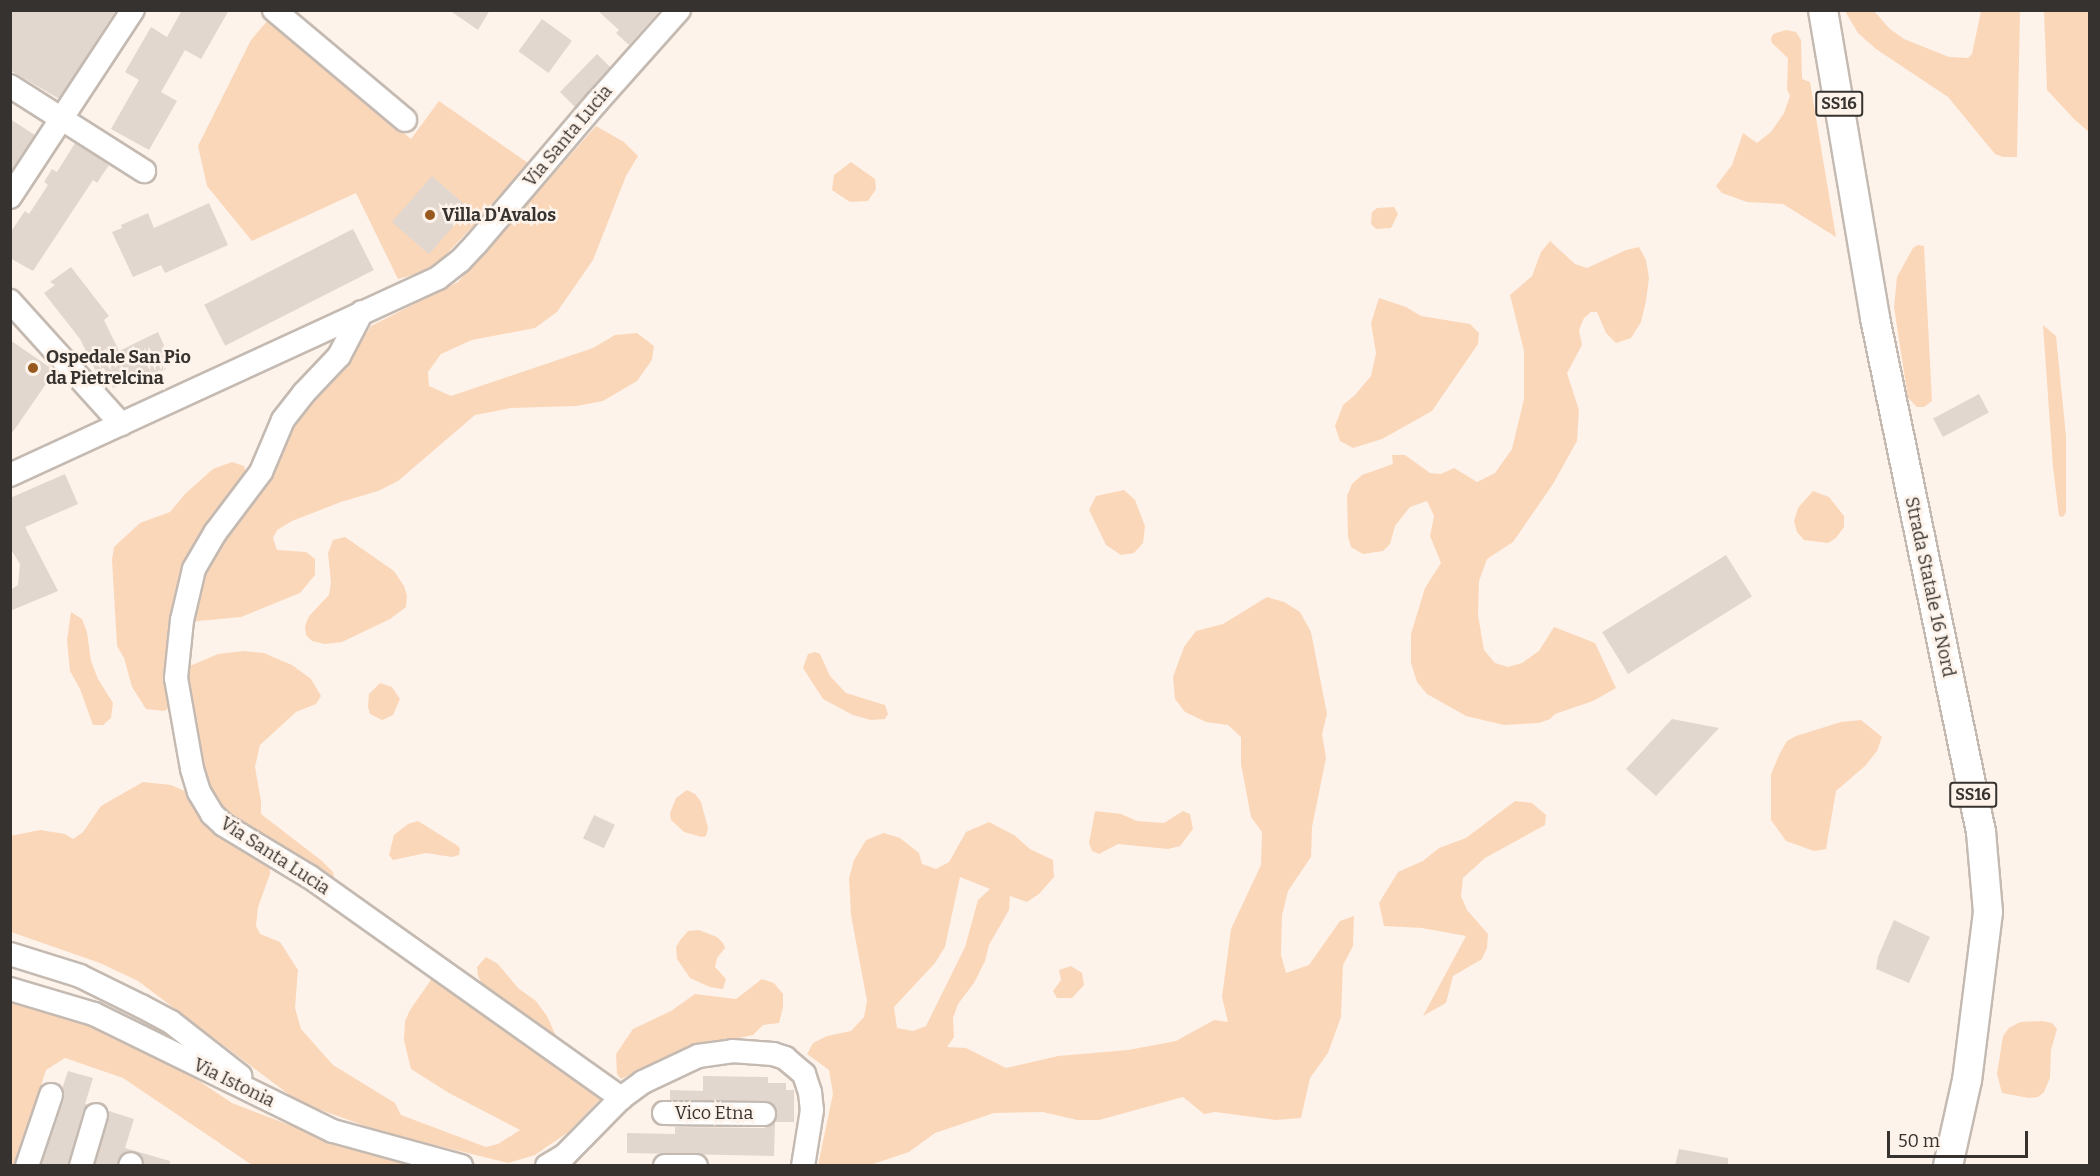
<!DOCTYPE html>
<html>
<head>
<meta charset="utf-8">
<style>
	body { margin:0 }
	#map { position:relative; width:2100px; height:1176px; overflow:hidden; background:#fef3ea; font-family:Bitter,serif }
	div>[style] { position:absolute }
	.green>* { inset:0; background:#fbd7ba }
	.building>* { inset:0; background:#e2d7cf; transform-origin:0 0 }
	.roads { filter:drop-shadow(2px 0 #c4bab2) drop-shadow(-2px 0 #c4bab2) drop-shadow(0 2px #c4bab2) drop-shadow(0 -2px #c4bab2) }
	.minor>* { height:22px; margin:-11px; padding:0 11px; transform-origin:11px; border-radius:11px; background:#fff }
	.major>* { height:28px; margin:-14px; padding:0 14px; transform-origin:14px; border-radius:14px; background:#fff }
	.dots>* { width:16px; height:16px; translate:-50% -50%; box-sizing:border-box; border:3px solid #fef3ea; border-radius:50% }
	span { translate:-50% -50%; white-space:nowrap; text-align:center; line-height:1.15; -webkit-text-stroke:5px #fef3ea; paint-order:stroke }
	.shield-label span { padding:2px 4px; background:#fef3ea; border:2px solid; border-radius:4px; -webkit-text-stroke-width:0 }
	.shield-label { font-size:16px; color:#36322f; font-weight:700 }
	.street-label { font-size:18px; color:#36322f }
	.poi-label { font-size:18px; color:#36322f; font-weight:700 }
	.left { translate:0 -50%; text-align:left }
	.frame { position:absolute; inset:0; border:12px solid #36322f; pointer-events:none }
	.scale { position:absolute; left:1887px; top:1131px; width:141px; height:27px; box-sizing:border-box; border:3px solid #36322f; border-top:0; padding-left:8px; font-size:18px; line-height:21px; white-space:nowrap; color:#36322f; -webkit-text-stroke:4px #fef3ea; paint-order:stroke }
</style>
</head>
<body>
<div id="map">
	<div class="green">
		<i style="clip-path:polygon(1845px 11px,1874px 11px,1890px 29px,1904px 39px,1949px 57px,1968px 58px,1972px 54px,1981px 11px,2020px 11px,2017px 157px,2003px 157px,1995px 154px,1948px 97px,1876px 49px,1858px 33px)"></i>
		<i style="clip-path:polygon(2044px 11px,2089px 11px,2089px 132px,2075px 120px,2047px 90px)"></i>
		<i style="clip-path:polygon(267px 21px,411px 139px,439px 101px,528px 163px,475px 224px,431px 270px,398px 279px,356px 193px,252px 241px,207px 186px,198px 146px,251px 40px)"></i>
		<i style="clip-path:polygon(1786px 30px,1796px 32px,1801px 40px,1802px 79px,1810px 82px,1811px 88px,1836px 237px,1783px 204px,1747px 202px,1722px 193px,1716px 186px,1732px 165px,1743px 133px,1757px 143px,1771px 132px,1784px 113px,1790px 96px,1787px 89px,1788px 58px,1772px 43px,1771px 39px,1773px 34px)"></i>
		<i style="clip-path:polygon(596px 126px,624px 142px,638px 156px,626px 176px,593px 260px,557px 312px,535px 328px,472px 340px,441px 354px,428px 372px,429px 386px,451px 396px,593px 348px,615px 335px,637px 333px,654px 346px,652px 360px,637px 381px,603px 401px,576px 406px,511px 408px,475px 415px,398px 481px,378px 491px,341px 502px,292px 521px,277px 530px,273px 538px,277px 550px,306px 552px,315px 559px,315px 575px,300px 593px,241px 617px,188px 622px,195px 588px,288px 424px,355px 351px,371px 326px,458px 282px)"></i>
		<i style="clip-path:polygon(851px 162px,875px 179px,876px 189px,868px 201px,850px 202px,832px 190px,834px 175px)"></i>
		<i style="clip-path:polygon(1394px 207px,1398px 214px,1391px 228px,1376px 229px,1371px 224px,1372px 212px,1377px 208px)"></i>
		<i style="clip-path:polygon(1550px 241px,1575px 264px,1587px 268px,1626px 250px,1639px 247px,1646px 260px,1649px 278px,1646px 301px,1641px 322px,1631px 338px,1616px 343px,1606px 333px,1597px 312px,1591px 312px,1584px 318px,1579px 330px,1582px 345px,1567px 373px,1579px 410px,1577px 441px,1553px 484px,1513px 542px,1487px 559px,1479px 581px,1478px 615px,1484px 650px,1495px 663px,1508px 667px,1522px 663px,1539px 651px,1554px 627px,1595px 643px,1616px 688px,1593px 701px,1555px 714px,1550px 719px,1539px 723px,1504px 725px,1466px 716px,1427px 694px,1417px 682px,1411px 663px,1411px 634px,1425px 588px,1441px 563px,1430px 536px,1434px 516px,1427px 501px,1410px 507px,1395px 526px,1390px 544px,1383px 551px,1363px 554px,1351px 547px,1348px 537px,1347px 496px,1352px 484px,1362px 475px,1393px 464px,1392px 455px,1405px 455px,1430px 473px,1441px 474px,1454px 468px,1477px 482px,1495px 473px,1512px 449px,1524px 399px,1524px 351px,1510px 295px,1532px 276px,1541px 252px)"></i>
		<i style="clip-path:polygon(1918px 245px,1924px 246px,1932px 401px,1924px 407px,1917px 407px,1908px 398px,1894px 307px,1897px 277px,1913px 248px)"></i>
		<i style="clip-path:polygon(1379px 298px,1406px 307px,1421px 316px,1470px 324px,1479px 333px,1478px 344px,1432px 411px,1382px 439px,1353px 448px,1340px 441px,1335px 426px,1343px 405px,1355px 395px,1371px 376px,1376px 353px,1371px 323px)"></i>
		<i style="clip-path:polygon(2043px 325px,2056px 336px,2066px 436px,2066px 512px,2063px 517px,2059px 516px,2053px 467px)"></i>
		<i style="clip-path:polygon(232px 462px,244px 466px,247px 476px,196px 541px,183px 574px,171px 707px,164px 711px,146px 709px,132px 687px,124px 658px,117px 646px,112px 560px,114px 547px,140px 523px,170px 512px,185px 494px,213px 469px)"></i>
		<i style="clip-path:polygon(1124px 490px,1135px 500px,1145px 526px,1143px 543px,1134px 553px,1121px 555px,1106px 545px,1089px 510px,1096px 496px)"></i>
		<i style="clip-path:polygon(1813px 491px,1829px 497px,1844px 516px,1844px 527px,1836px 538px,1828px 543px,1804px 540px,1797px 532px,1794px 521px,1798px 508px)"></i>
		<i style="clip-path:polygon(345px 537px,394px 571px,404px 586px,407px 596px,406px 607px,390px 619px,342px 642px,325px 644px,312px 641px,306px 635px,305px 626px,309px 616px,329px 595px,331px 582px,328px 553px,333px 540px)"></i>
		<i style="clip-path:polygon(evenodd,1267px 597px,1284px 602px,1300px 612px,1311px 632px,1327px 714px,1322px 734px,1326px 758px,1312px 827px,1311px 857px,1288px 891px,1282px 915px,1281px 955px,1286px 973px,1309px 965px,1340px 921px,1354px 916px,1353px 946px,1343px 965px,1341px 1017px,1328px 1053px,1310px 1078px,1301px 1118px,1276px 1120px,1215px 1112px,1204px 1114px,1183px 1097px,1099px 1120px,1077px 1120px,1043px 1112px,994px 1113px,935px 1133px,909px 1152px,870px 1165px,818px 1165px,833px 1094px,829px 1070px,807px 1054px,813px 1043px,827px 1036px,851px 1031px,864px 1017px,867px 1001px,851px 915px,849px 878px,854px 860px,866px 840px,884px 833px,900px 838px,919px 853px,922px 864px,936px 869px,949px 862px,966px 832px,989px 822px,1014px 835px,1030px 849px,1053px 860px,1054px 877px,1039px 894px,1027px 902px,1010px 896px,1009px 910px,989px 945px,985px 961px,974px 983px,958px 1004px,953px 1018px,954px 1037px,947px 1047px,966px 1048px,1006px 1068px,1058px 1056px,1128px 1050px,1176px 1041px,1214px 1020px,1228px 1022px,1222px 997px,1231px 929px,1261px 865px,1262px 832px,1251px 817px,1241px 764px,1241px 737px,1228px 725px,1206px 722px,1185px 712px,1175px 699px,1173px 677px,1184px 647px,1196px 631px,1223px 624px,1267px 597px,960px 877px,990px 889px,978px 900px,965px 947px,926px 1026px,913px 1031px,897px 1028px,894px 1007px,935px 963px,945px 947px,960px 877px)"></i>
		<i style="clip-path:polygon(71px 612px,82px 619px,87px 632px,91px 661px,98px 679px,113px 703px,111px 718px,103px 725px,93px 725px,80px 689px,70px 671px,67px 640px)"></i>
		<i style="clip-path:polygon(243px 651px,264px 653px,292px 665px,311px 679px,321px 696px,316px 704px,296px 712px,260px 745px,255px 767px,261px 801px,261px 814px,322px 861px,333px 872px,334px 878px,331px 880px,223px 815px,199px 769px,183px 669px,218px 654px)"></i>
		<i style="clip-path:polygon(815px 652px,820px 654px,830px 676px,846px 693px,885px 705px,888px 714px,885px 719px,871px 720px,853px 715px,823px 699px,803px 668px,808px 654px)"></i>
		<i style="clip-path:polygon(380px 683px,392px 687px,400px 699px,393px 715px,382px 720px,370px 714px,368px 707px,369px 694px)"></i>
		<i style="clip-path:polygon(1861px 720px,1882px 737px,1877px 751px,1865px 766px,1836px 791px,1826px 849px,1814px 851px,1786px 841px,1771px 820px,1771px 774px,1780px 753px,1787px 741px,1796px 736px,1841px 722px)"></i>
		<i style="clip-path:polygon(143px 782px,171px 785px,187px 792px,209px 828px,270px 861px,270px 874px,258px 907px,256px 926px,260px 934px,280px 942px,298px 970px,295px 1008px,301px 1029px,333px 1065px,395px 1103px,401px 1115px,486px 1147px,498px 1144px,520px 1130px,449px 1093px,411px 1069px,404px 1040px,405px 1021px,410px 1010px,435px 974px,602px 1097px,567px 1133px,535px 1155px,508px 1163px,379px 1131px,299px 1102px,138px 981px,100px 963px,11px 932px,10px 836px,40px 830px,65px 834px,73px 839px,83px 832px,101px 806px)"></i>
		<i style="clip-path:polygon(687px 790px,695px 794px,701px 802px,708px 828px,706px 836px,702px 837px,684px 832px,671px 820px,670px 813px,676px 798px)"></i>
		<i style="clip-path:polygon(1515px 801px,1532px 803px,1546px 815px,1545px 825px,1485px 858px,1463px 878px,1461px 896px,1467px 910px,1488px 934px,1487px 948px,1482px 959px,1453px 976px,1446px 1003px,1423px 1016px,1466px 936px,1422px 928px,1384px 926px,1379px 903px,1398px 872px,1423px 861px,1439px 848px,1466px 838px)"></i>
		<i style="clip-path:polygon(1095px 811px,1121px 814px,1137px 821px,1164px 823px,1183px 811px,1190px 814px,1193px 829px,1180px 846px,1168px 849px,1118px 844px,1099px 854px,1092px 851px,1089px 843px)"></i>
		<i style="clip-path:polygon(418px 821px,458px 846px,460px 849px,459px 855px,452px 857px,426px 853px,393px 860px,389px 855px,394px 835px,408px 824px)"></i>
		<i style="clip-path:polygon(699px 930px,717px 937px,723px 943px,725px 948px,717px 958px,715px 967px,726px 979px,723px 989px,710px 987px,690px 978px,677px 959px,676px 947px,681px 939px,688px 931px)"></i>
		<i style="clip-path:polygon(486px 957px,498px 964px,518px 988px,536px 1001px,547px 1016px,560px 1045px,487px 993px,478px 976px,477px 967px)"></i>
		<i style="clip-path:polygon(1071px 966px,1082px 973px,1084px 985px,1072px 998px,1057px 998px,1053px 991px,1061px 980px,1059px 970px)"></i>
		<i style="clip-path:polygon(762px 979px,774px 983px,783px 994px,783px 1007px,779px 1023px,763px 1025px,753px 1035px,709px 1044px,664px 1058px,621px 1079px,617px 1074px,616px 1054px,633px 1029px,671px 1011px,695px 994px,736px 999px)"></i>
		<i style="clip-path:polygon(10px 995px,142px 1043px,232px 1103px,287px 1124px,430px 1165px,252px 1165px,123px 1078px,65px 1058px,46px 1070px,16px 1165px,11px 1165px)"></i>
		<i style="clip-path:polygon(2042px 1021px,2052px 1023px,2057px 1029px,2051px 1050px,2050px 1078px,2044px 1092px,2038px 1097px,2029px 1098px,2002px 1093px,1997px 1074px,2003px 1036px,2009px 1028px,2020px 1022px)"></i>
	</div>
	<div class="building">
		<i style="clip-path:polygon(10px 10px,116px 10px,59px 99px,10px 70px)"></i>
		<i style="clip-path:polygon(182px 10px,229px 10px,201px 59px,185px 50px,161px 92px,177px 101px,149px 150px,111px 129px,139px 80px,125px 72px,151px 27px,167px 37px)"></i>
		<i style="clip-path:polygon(449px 10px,490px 10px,478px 30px)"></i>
		<i style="clip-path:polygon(597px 10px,660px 10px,629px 45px,616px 33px,619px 30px)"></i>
		<i style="left:542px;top:19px;width:37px;height:40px;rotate:36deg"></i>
		<i style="clip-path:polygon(597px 54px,610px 67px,575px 107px,560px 92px)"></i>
		<i style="clip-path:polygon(10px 119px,35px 135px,10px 172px)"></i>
		<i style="clip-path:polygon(75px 143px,109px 165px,97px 183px,93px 180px,33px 271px,10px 258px,10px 233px,25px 211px,29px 214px,48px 185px,44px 182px,52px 169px,57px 172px)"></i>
		<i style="left:432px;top:176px;width:49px;height:61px;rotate:41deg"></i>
		<i style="clip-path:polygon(209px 203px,228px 245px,165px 273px,161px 265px,133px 277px,112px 232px,122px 228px,121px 225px,148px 213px,154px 228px)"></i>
		<i style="left:353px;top:229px;width:46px;height:167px;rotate:63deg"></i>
		<i style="clip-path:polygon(71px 267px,109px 316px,104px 320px,119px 351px,158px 332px,171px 361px,164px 364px,166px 369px,135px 384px,133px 379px,113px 388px,108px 378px,101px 382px,80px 339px,44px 293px,55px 285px,50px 282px)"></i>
		<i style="clip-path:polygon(10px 340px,55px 371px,10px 436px)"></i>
		<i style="left:1979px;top:394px;width:21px;height:52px;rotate:62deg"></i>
		<i style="clip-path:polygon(65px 474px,78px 504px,25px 527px,58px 591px,10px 611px,10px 590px,18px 585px,20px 564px,10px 548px,10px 498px)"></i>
		<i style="left:1726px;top:555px;width:49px;height:146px;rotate:58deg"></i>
		<i style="clip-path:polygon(1672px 719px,1719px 728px,1656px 796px,1626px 769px)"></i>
		<i style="left:594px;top:815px;width:23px;height:26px;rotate:25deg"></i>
		<i style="clip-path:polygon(1894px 920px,1930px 937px,1909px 983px,1876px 969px,1878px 957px)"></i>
		<i style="clip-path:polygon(68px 1071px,93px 1078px,85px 1104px,88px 1105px,83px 1111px,68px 1166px,41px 1166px,64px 1099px,62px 1089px)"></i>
		<i style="clip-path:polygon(703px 1076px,768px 1077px,768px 1083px,786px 1083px,786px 1090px,794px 1090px,794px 1122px,775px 1122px,776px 1108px,765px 1101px,670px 1100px,670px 1090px,703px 1091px)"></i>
		<i style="clip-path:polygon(109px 1111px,134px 1119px,125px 1148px,170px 1161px,170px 1166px,144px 1166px,142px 1156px,131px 1151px,123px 1153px,117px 1166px,95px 1166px)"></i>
		<i style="clip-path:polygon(775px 1122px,774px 1156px,627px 1153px,627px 1133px,675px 1134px,675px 1127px,764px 1128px)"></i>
		<i style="clip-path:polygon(1679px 1149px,1728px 1158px,1728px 1166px,1675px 1166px)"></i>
	</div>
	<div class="roads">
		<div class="minor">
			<i style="left:274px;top:10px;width:171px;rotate:40deg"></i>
			<i style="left:10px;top:86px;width:159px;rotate:32.4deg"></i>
			<i style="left:10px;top:197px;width:224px;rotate:-56.7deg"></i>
			<i style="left:10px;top:301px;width:166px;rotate:47.9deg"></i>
			<i style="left:362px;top:312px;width:50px;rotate:117.6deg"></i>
			<i style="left:339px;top:356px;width:51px;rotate:133.4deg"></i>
			<i style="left:304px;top:393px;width:34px;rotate:128deg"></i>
			<i style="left:283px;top:420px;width:56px;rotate:112.9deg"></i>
			<i style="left:261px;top:472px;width:76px;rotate:127deg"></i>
			<i style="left:215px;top:533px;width:42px;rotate:120.3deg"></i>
			<i style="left:194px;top:569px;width:52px;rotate:103.2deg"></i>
			<i style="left:182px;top:620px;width:58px;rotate:95.9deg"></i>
			<i style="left:176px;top:678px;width:92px;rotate:80deg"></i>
			<i style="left:192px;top:769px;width:24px;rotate:73deg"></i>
			<i style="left:199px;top:792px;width:26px;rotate:59deg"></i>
			<i style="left:212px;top:814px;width:16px;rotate:43deg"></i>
			<i style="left:224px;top:825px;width:100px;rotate:31.2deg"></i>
			<i style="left:310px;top:877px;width:382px;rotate:35.4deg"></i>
			<i style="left:10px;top:475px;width:471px;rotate:-24.7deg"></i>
			<i style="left:438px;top:278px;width:28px;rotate:-38deg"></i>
			<i style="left:460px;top:261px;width:23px;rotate:-47deg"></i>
			<i style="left:476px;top:244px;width:187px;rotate:-49.6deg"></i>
			<i style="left:597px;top:102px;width:123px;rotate:-48.3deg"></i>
			<i style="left:10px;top:954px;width:73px;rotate:17.4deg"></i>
			<i style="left:80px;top:976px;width:68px;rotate:26.2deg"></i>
			<i style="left:141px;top:1006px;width:34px;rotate:28deg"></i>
			<i style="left:171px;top:1022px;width:88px;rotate:38deg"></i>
			<i style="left:10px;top:989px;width:88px;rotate:16.6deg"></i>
			<i style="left:94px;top:1014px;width:266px;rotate:26.1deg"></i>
			<i style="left:333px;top:1131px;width:133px;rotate:15.3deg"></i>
			<i style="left:664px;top:1113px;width:100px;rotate:0.6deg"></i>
			<i style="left:27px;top:1166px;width:75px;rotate:-71.3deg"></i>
			<i style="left:81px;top:1166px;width:53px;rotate:-73.6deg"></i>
			<i style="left:130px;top:1166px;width:2px;rotate:-63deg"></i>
			<i style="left:547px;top:1166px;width:21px;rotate:-31deg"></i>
			<i style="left:565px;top:1155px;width:80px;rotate:-45.5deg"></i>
			<i style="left:621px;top:1098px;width:27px;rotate:-36deg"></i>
			<i style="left:643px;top:1082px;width:61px;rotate:-25.3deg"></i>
			<i style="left:698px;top:1056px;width:34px;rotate:-8deg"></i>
			<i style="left:732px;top:1051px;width:41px;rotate:4.2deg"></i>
			<i style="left:773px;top:1054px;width:13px;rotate:18deg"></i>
			<i style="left:785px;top:1058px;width:25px;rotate:40deg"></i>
			<i style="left:804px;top:1074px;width:19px;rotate:72deg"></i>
			<i style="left:810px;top:1092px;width:18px;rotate:84deg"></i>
			<i style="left:812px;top:1110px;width:57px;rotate:99.1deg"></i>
			<i style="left:665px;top:1166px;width:31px"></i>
		</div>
		<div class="major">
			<i style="left:1823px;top:10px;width:312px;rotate:80.4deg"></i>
			<i style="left:1875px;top:318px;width:525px;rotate:78.35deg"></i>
			<i style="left:1981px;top:832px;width:80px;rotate:85deg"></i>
			<i style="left:1988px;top:912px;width:169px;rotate:97.1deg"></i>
			<i style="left:1967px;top:1080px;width:88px;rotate:102.5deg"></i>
		</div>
	</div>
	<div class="dots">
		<i style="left:430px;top:215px;background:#97591e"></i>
		<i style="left:33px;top:368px;background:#97591e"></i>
	</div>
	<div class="shield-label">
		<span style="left:1839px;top:104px">SS16</span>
		<span style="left:1973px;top:795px">SS16</span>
	</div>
	<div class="street-label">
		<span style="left:568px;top:136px;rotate:-50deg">Via Santa Lucia</span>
		<span style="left:1930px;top:587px;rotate:78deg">Strada Statale 16 Nord</span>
		<span style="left:275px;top:856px;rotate:33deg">Via Santa Lucia</span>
		<span style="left:234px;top:1083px;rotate:26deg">Via Istonia</span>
		<span style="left:714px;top:1113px">Vico Etna</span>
	</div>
	<div class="poi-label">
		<span class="left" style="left:442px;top:215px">Villa D'Avalos</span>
		<span class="left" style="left:46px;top:368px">Ospedale San Pio<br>da Pietrelcina</span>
	</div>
	<div class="frame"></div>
	<div class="scale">50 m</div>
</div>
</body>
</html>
